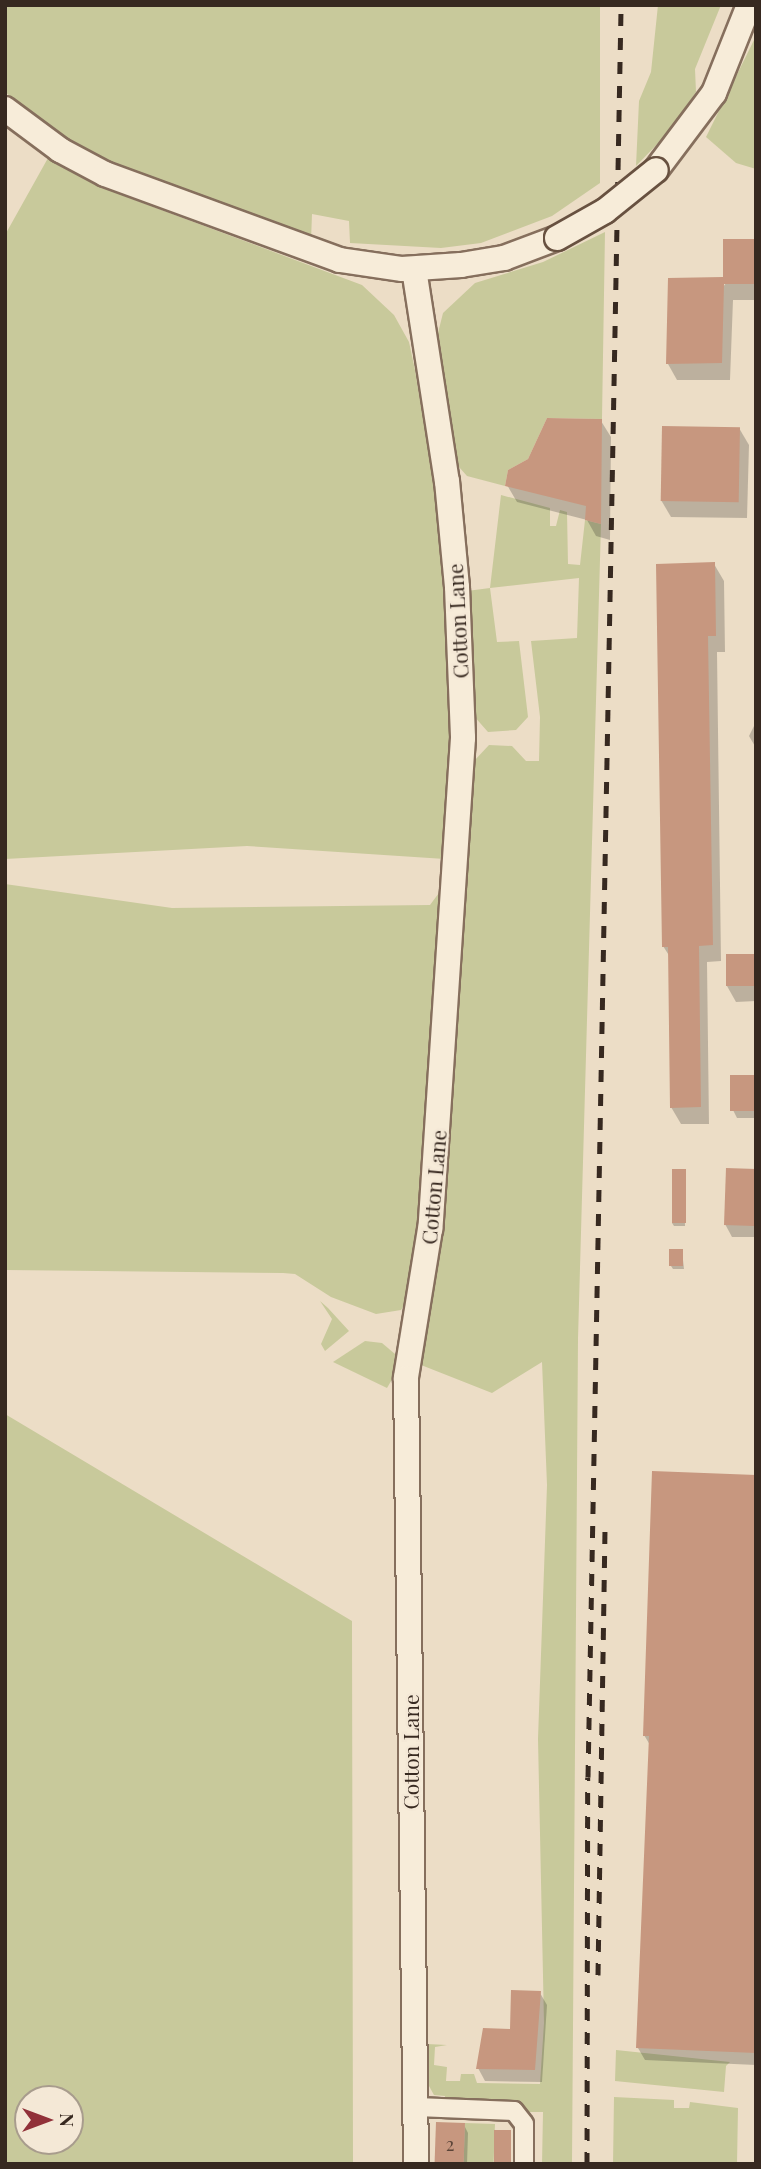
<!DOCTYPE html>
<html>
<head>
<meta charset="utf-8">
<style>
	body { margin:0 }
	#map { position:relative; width:761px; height:2169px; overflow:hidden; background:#ecddc6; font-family:"Playfair Display",serif }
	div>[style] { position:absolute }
	.green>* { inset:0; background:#c8c99b; transform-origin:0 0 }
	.shadow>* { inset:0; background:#0003 }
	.building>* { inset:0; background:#c7977f; transform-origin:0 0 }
	.roads { filter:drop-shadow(2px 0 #866f5d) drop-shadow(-2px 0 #866f5d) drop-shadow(0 2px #866f5d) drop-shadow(0 -2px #866f5d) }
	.street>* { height:18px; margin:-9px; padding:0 9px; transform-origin:9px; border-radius:9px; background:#f7ecd9 }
	.secondary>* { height:24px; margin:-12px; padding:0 12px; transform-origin:12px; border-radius:12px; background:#f7ecd9 }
	.rail>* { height:5px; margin-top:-2.5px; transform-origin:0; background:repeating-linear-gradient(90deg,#372920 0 12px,transparent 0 24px) }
	.bridges { filter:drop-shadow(2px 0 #685140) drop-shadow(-2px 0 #685140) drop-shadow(0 2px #685140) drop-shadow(0 -2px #685140) }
	.secondary-bridge>* { height:24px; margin:-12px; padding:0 12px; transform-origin:12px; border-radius:12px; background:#f7ecd9 }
	span { translate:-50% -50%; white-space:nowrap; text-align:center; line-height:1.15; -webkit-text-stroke:5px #f4e8d6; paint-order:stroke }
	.number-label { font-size:18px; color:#5b4438 }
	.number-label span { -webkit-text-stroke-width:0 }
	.street-label { font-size:21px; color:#372920 }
	.frame { position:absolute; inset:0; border:7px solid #372920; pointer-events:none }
	.north { position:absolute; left:14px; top:2085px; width:70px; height:70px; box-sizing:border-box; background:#f4e8d6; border:2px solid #a89c8d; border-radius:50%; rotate:90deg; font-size:19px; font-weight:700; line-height:28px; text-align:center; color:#372920 }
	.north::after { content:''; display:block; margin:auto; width:24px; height:32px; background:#913139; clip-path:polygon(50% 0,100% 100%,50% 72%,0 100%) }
</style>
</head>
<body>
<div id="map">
	<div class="green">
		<i style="clip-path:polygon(5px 5px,600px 5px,600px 183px,552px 216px,481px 243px,441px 248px,350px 243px,349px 221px,312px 214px,311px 241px,136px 175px,60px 137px,5px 92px)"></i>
		<i style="clip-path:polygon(658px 5px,721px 5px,695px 69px,696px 92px,667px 134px,636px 166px,639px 101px,651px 72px)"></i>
		<i style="clip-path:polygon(756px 36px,756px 169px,736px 163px,706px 137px)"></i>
		<i style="clip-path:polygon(48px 158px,100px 187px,362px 285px,394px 315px,409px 342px,415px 370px,448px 572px,455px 720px,445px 859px,247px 846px,5px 859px,5px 235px)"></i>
		<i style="clip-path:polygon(605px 232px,602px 419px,547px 418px,528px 459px,508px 470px,505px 486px,467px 476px,459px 467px,445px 409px,437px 337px,443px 313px,475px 283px,543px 262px)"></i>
		<i style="clip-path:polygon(501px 495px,550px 508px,550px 526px,556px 526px,560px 510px,567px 512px,568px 564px,580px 565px,585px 520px,601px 524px,578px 1339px,572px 2164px,542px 2164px,543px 2112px,528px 2112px,528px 2118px,445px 2102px,445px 2096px,434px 2095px,429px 2086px,427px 2044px,447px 2045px,435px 2047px,434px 2065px,447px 2067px,446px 2081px,460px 2081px,461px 2074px,474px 2074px,477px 2083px,540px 2084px,544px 2023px,538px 1739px,547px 1485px,542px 1362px,492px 1393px,416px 1363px,447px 1119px,474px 761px,489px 745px,512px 746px,526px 761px,539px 761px,540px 717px,531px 641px,577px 638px,579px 578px,490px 588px,497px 642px,519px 641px,528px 717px,516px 730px,488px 732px,473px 715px,467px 591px,490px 588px)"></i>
		<i style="clip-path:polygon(450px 878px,429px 1148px,409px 1298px,401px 1310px,376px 1314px,331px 1297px,295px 1274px,283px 1273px,5px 1270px,5px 884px,172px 908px,430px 905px)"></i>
		<i style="clip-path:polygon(320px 1301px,328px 1308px,349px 1331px,325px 1351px,321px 1344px,332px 1319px)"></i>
		<i style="clip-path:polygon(365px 1341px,382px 1343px,395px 1354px,394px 1376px,387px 1388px,333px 1362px)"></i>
		<i style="clip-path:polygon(evenodd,5px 1414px,352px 1621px,353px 2164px,5px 2164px,5px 1414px,28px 2099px,70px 2099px,70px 2141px,28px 2141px,28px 2099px)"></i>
		<i style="clip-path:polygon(616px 2050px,730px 2062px,726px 2066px,724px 2092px,615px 2081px)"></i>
		<i style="clip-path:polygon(614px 2097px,674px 2100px,674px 2108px,689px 2108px,690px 2102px,738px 2108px,737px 2164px,613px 2164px)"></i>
		<i style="left:465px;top:2123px;width:30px;height:41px;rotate:2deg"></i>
	</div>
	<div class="shadow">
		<i style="clip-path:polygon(756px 241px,756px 300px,733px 300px,730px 380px,677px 380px,668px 364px)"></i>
		<i style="clip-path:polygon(601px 421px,611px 437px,610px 540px,596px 536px,587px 520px,517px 502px,507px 485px)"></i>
		<i style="clip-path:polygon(739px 428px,749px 445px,747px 518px,671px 517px,661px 500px)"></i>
		<i style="clip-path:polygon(714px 564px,724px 581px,725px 652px,717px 652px,721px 961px,707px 962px,709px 1124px,681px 1124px,671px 1107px,670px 957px,663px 946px)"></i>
		<i style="clip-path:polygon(756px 722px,756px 748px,749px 736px)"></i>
		<i style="clip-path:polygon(756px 956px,756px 1001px,736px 1002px,727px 986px)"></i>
		<i style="clip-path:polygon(756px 1077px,756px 1118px,737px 1118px,733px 1110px)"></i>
		<i style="clip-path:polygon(756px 1170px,756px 1237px,732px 1237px,725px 1224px)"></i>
		<i style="clip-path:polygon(684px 1171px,685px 1226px,674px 1226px,672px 1223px)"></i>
		<i style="clip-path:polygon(682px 1251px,684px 1269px,673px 1269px,671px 1266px)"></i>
		<i style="clip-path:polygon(756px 1476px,756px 2065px,645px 2060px,638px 2048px,650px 1745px,644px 1735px)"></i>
		<i style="clip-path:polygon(540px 1993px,547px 2005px,542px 2082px,485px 2081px,478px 2068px)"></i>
		<i style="clip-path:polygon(464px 2125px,468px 2133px,467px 2164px,436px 2164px)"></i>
		<i style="clip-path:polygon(510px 2132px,511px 2164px,495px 2164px)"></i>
	</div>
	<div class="building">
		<i style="clip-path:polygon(723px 239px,756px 239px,756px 284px,724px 284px,722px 363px,666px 364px,668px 278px,723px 277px)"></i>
		<i style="clip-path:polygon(547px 418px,602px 419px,601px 524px,585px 520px,586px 506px,505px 486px,508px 470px,528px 459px)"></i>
		<i style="left:662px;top:426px;width:78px;height:75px;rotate:1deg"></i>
		<i style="clip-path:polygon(715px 562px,716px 636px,708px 636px,713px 945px,699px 946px,701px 1107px,670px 1108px,668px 947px,662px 947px,656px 564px)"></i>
		<i style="left:756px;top:954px;width:32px;height:30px;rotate:90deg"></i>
		<i style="left:730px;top:1075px;width:26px;height:36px"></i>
		<i style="left:726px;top:1168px;width:30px;height:57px;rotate:2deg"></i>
		<i style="left:672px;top:1169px;width:14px;height:54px"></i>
		<i style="left:669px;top:1249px;width:14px;height:17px"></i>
		<i style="clip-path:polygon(652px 1471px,756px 1475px,756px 2053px,636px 2048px,649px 1736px,643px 1736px)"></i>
		<i style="clip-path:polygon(511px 1990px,541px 1991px,535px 2070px,476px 2069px,483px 2028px,510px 2029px)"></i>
		<i style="left:436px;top:2122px;width:29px;height:42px;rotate:2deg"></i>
		<i style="left:494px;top:2130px;width:17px;height:34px"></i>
	</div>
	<div class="roads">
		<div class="street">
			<i style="left:417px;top:2107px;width:97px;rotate:2.4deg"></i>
			<i style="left:514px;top:2111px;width:16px;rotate:52deg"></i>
			<i style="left:524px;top:2124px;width:40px;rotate:90deg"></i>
		</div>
		<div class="secondary">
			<i style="left:5px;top:109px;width:69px;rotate:36.7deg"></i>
			<i style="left:60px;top:150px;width:51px;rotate:28.1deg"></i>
			<i style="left:105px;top:174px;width:250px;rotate:20.1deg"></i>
			<i style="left:340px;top:260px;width:63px;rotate:8.3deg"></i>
			<i style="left:402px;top:269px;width:59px;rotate:-3.9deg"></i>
			<i style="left:461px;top:265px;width:44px;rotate:-9.2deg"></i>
			<i style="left:504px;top:258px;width:57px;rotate:-20.7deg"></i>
			<i style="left:656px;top:170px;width:96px;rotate:-53deg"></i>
			<i style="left:714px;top:93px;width:95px;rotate:-68.3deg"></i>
			<i style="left:414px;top:269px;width:215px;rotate:81.2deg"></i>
			<i style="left:447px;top:481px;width:106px;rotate:84.6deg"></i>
			<i style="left:457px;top:587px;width:151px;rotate:87.7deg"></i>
			<i style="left:463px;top:738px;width:492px;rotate:93.8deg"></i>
			<i style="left:430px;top:1229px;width:151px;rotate:99.2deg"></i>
			<i style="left:406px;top:1378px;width:786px;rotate:89.27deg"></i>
		</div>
	</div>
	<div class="rail">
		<i style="left:598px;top:1975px;width:448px;rotate:-89.1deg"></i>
		<i style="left:587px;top:2164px;width:387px;rotate:-89.9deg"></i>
		<i style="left:588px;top:1777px;width:1772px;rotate:-88.93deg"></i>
	</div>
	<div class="bridges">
		<div class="secondary-bridge">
			<i style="left:557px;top:238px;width:55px;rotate:-29.4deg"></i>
			<i style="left:605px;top:211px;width:65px;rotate:-38.8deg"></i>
		</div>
	</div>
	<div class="number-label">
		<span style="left:450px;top:2144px">2</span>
	</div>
	<div class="street-label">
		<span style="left:457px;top:621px;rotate:-93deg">Cotton Lane</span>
		<span style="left:433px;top:1187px;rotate:-85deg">Cotton Lane</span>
		<span style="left:410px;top:1752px;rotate:-90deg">Cotton Lane</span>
	</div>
	<div class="frame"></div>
	<div class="north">N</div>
</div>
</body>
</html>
